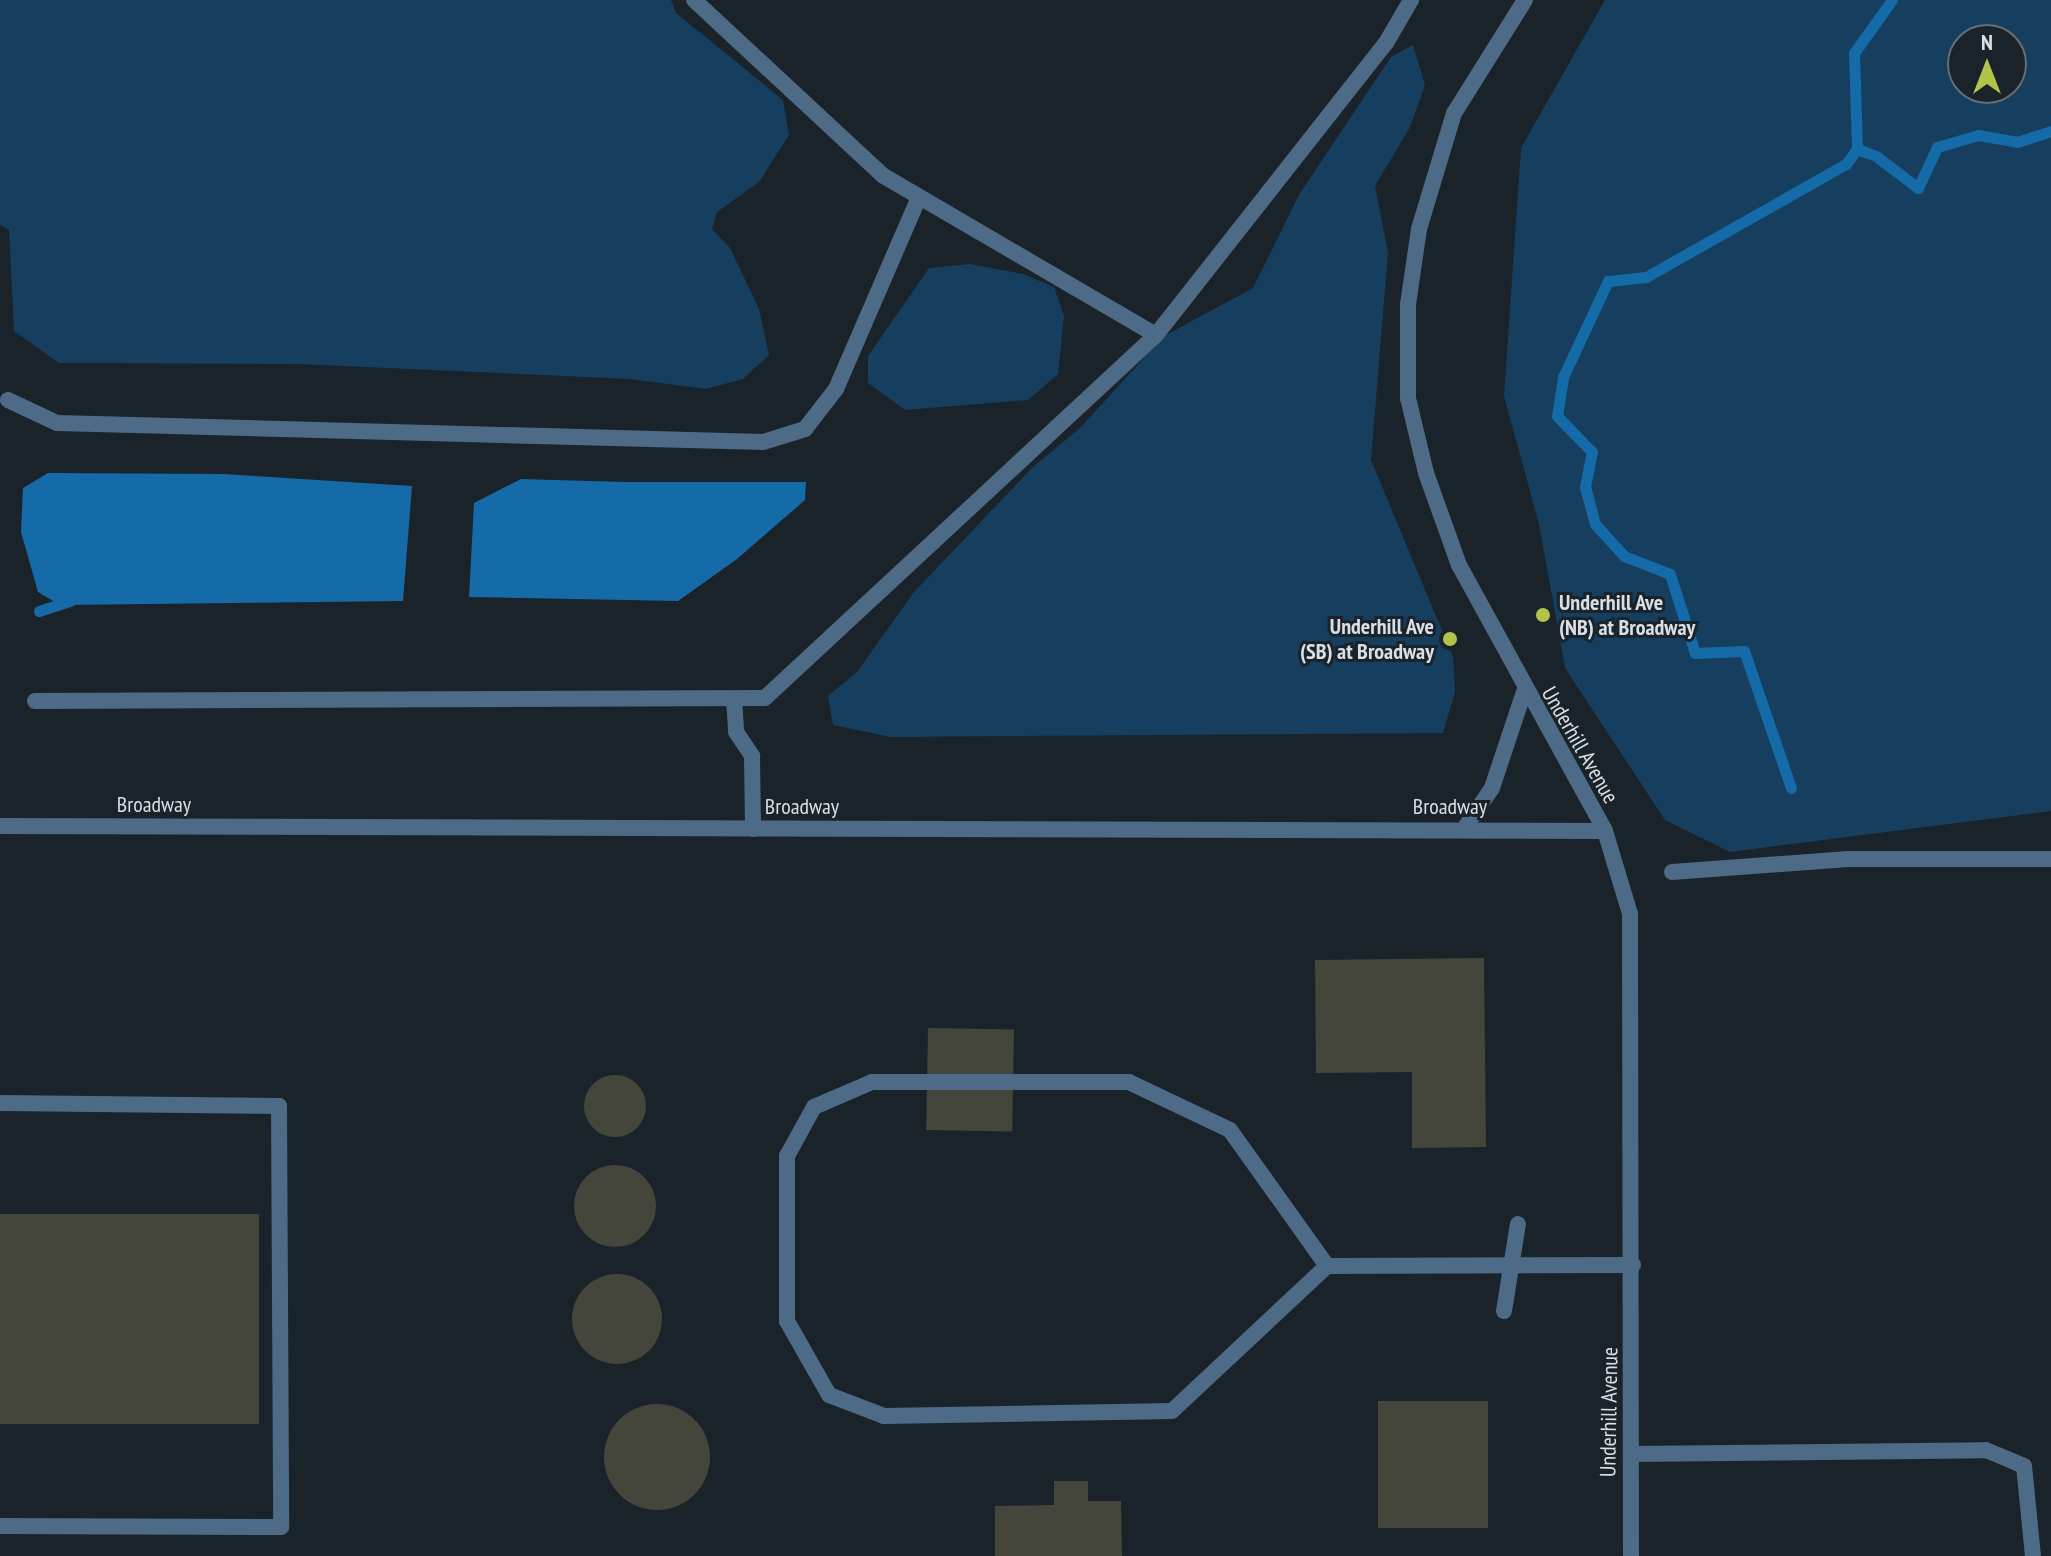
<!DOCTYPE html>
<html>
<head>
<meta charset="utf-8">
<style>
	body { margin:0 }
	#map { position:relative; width:2051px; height:1556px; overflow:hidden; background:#1b232a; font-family:"PT Sans Narrow",sans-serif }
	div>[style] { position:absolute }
	.green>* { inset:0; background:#153e5f }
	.water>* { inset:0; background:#156ba7 }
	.stream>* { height:11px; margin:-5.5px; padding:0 5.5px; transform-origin:5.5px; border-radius:5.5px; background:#156ba7 }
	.building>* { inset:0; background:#44463b; transform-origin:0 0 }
	.round { border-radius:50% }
	.service>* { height:16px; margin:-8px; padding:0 8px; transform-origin:8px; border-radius:8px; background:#4d6b86 }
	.tertiary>* { height:16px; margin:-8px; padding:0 8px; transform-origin:8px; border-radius:8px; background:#4d6b86 }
	.dots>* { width:22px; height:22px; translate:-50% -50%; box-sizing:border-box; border:4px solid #1b232a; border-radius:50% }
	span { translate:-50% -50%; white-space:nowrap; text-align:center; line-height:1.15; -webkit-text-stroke:6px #1b232a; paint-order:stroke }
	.poi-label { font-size:22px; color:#d9dfe4; font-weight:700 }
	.left { translate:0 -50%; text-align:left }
	.right { translate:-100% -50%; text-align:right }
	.street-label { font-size:22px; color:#d9dfe4 }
	.north { position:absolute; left:1947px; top:24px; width:80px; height:80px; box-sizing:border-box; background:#1b232a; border:2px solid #676e74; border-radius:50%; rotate:0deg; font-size:22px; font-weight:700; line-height:32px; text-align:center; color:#d9dfe4 }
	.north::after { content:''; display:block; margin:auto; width:28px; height:36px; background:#b2c34c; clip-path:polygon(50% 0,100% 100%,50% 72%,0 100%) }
</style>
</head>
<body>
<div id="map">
	<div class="green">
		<i style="clip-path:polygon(0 0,671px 0,676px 13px,783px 100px,789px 135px,759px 182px,717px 212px,712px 229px,730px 248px,759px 309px,769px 355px,743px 379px,706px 389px,630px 379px,298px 364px,59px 363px,14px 331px,9px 230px,0 225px)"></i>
		<i style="clip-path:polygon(evenodd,1605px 0,2051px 0,2051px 811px,1730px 852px,1665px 820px,1565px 668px,1539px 524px,1504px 396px,1521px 148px,1605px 0,1963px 40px,2011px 40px,2011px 88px,1963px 88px,1963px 40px)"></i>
		<i style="clip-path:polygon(1413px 45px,1425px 85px,1410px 127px,1375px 186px,1388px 253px,1371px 460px,1453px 657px,1455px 692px,1443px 733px,891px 737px,833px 725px,828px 696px,857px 672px,914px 592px,1033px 467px,1080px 428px,1164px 336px,1253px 288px,1299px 195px,1391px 57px)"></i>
		<i style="clip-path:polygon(970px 264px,1023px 274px,1054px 287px,1064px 316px,1058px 374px,1028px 400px,905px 410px,868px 383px,868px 356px,929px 268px)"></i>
	</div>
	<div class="water">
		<i style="clip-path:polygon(48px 473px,223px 474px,412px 486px,403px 601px,60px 605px,38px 592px,21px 532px,23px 488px)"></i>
		<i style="clip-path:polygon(521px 479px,624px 482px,806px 482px,805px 500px,737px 559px,678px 601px,469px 597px,474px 503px)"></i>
	</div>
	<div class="stream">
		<i style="left:1857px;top:149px;width:20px;rotate:20deg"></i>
		<i style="left:1876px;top:156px;width:53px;rotate:37.3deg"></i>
		<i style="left:1918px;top:188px;width:45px;rotate:-65.1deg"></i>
		<i style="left:1937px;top:147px;width:43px;rotate:-16.3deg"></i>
		<i style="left:1978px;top:135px;width:40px;rotate:10deg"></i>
		<i style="left:2017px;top:142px;width:36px;rotate:-18deg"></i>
		<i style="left:39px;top:611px;width:33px;rotate:-18deg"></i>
		<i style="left:1791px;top:788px;width:145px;rotate:-108.9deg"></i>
		<i style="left:1744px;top:651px;width:49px;rotate:177.7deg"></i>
		<i style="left:1695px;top:653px;width:83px;rotate:-107.6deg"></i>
		<i style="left:1670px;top:574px;width:49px;rotate:-158.6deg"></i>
		<i style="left:1624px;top:556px;width:43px;rotate:-132.2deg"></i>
		<i style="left:1595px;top:524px;width:38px;rotate:-105deg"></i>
		<i style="left:1585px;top:487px;width:36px;rotate:-79deg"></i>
		<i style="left:1592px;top:452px;width:50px;rotate:-134.2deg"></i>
		<i style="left:1557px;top:416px;width:39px;rotate:-81deg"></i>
		<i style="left:1563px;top:377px;width:106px;rotate:-64.9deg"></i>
		<i style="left:1608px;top:281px;width:38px;rotate:-6deg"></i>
		<i style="left:1646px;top:277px;width:230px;rotate:-29.5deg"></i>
		<i style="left:1846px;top:164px;width:19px;rotate:-54deg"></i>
		<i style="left:1857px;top:149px;width:96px;rotate:-91.8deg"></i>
		<i style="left:1854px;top:53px;width:65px;rotate:-54.4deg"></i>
	</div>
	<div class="building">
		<i style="clip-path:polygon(1484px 958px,1486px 1147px,1412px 1148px,1412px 1072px,1316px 1073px,1315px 960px)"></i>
		<i style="left:928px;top:1028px;width:86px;height:102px;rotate:1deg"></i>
		<i class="round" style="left:584px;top:1075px;width:62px;height:62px"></i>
		<i class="round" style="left:574px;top:1165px;width:82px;height:82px"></i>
		<i style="left:0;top:1214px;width:259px;height:210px"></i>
		<i class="round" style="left:572px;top:1274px;width:90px;height:90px"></i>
		<i style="left:1488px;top:1401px;width:127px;height:110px;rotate:90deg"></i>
		<i class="round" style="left:604px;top:1404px;width:106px;height:106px"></i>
		<i style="clip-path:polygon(1054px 1481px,1088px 1481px,1088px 1501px,1121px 1501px,1122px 1556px,995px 1556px,995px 1506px,1054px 1505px)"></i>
	</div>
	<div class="service">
		<i style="left:694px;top:0;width:257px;rotate:42.9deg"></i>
		<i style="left:882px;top:175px;width:317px;rotate:30.3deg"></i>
		<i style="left:8px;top:400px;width:54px;rotate:25.1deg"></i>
		<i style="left:57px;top:423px;width:706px;rotate:1.54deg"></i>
		<i style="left:763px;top:442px;width:44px;rotate:-17.2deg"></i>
		<i style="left:805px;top:429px;width:51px;rotate:-52.2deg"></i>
		<i style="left:836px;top:389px;width:209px;rotate:-66.6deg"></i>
		<i style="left:734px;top:700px;width:32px;rotate:86deg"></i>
		<i style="left:736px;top:732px;width:29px;rotate:56deg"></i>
		<i style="left:752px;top:756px;width:73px;rotate:89.2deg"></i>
		<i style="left:35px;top:701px;width:730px;rotate:-0.24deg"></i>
		<i style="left:765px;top:698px;width:534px;rotate:-42.87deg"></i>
		<i style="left:1156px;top:335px;width:372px;rotate:-51.8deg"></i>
		<i style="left:1386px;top:43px;width:50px;rotate:-59.8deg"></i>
		<i style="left:1672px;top:872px;width:177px;rotate:-4.2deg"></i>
		<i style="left:1849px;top:859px;width:202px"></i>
		<i style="left:0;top:1103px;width:279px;rotate:0.6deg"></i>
		<i style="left:279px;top:1106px;width:421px;rotate:89.7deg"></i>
		<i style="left:281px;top:1527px;width:281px;rotate:-179.8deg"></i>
		<i style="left:1327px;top:1266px;width:167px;rotate:-125.5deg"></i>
		<i style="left:1230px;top:1130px;width:112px;rotate:-154.6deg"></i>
		<i style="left:1129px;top:1082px;width:257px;rotate:180deg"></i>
		<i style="left:872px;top:1082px;width:63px;rotate:156.7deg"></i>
		<i style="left:814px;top:1107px;width:56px;rotate:118.9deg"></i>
		<i style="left:787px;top:1156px;width:165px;rotate:90deg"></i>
		<i style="left:787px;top:1321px;width:85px;rotate:60.4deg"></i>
		<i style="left:829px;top:1395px;width:59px;rotate:20.9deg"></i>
		<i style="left:884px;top:1416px;width:288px;rotate:-1deg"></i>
		<i style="left:1172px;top:1411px;width:212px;rotate:-43.1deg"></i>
		<i style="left:1327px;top:1266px;width:306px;rotate:-0.2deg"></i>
		<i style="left:1504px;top:1311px;width:88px;rotate:-80.9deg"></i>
		<i style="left:1631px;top:1454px;width:355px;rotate:-0.6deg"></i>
		<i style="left:1986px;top:1450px;width:41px;rotate:22.8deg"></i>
		<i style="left:2024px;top:1466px;width:90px;rotate:84.3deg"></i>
	</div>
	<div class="tertiary">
		<i style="left:1525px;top:0;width:133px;rotate:122.1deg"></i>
		<i style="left:1454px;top:113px;width:121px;rotate:106.8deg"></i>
		<i style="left:1419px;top:229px;width:76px;rotate:98.3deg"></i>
		<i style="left:1408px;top:304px;width:94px;rotate:90deg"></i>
		<i style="left:1408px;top:398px;width:77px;rotate:76.5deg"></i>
		<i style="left:1426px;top:473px;width:98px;rotate:70.3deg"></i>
		<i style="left:1459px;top:565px;width:303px;rotate:61.2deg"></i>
		<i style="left:1605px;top:831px;width:87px;rotate:73.2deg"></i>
		<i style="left:1630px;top:914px;width:642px;rotate:89.91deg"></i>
		<i style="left:0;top:826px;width:1605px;rotate:0.18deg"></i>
		<i style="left:1464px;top:829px;width:50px;rotate:-55.7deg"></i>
		<i style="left:1492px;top:788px;width:101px;rotate:-71.6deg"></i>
	</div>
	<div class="dots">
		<i style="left:1543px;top:615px;background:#b2c34c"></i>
		<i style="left:1450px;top:639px;background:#b2c34c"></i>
	</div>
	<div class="poi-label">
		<span class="left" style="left:1559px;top:615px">Underhill Ave<br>(NB) at Broadway</span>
		<span class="right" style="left:1434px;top:639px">Underhill Ave<br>(SB) at Broadway</span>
	</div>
	<div class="street-label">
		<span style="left:1580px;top:745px;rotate:60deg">Underhill Avenue</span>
		<span style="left:154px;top:805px">Broadway</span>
		<span style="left:802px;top:807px">Broadway</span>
		<span style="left:1450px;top:807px">Broadway</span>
		<span style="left:1609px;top:1412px;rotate:-89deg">Underhill Avenue</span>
	</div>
	<div class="north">N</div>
</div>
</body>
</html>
